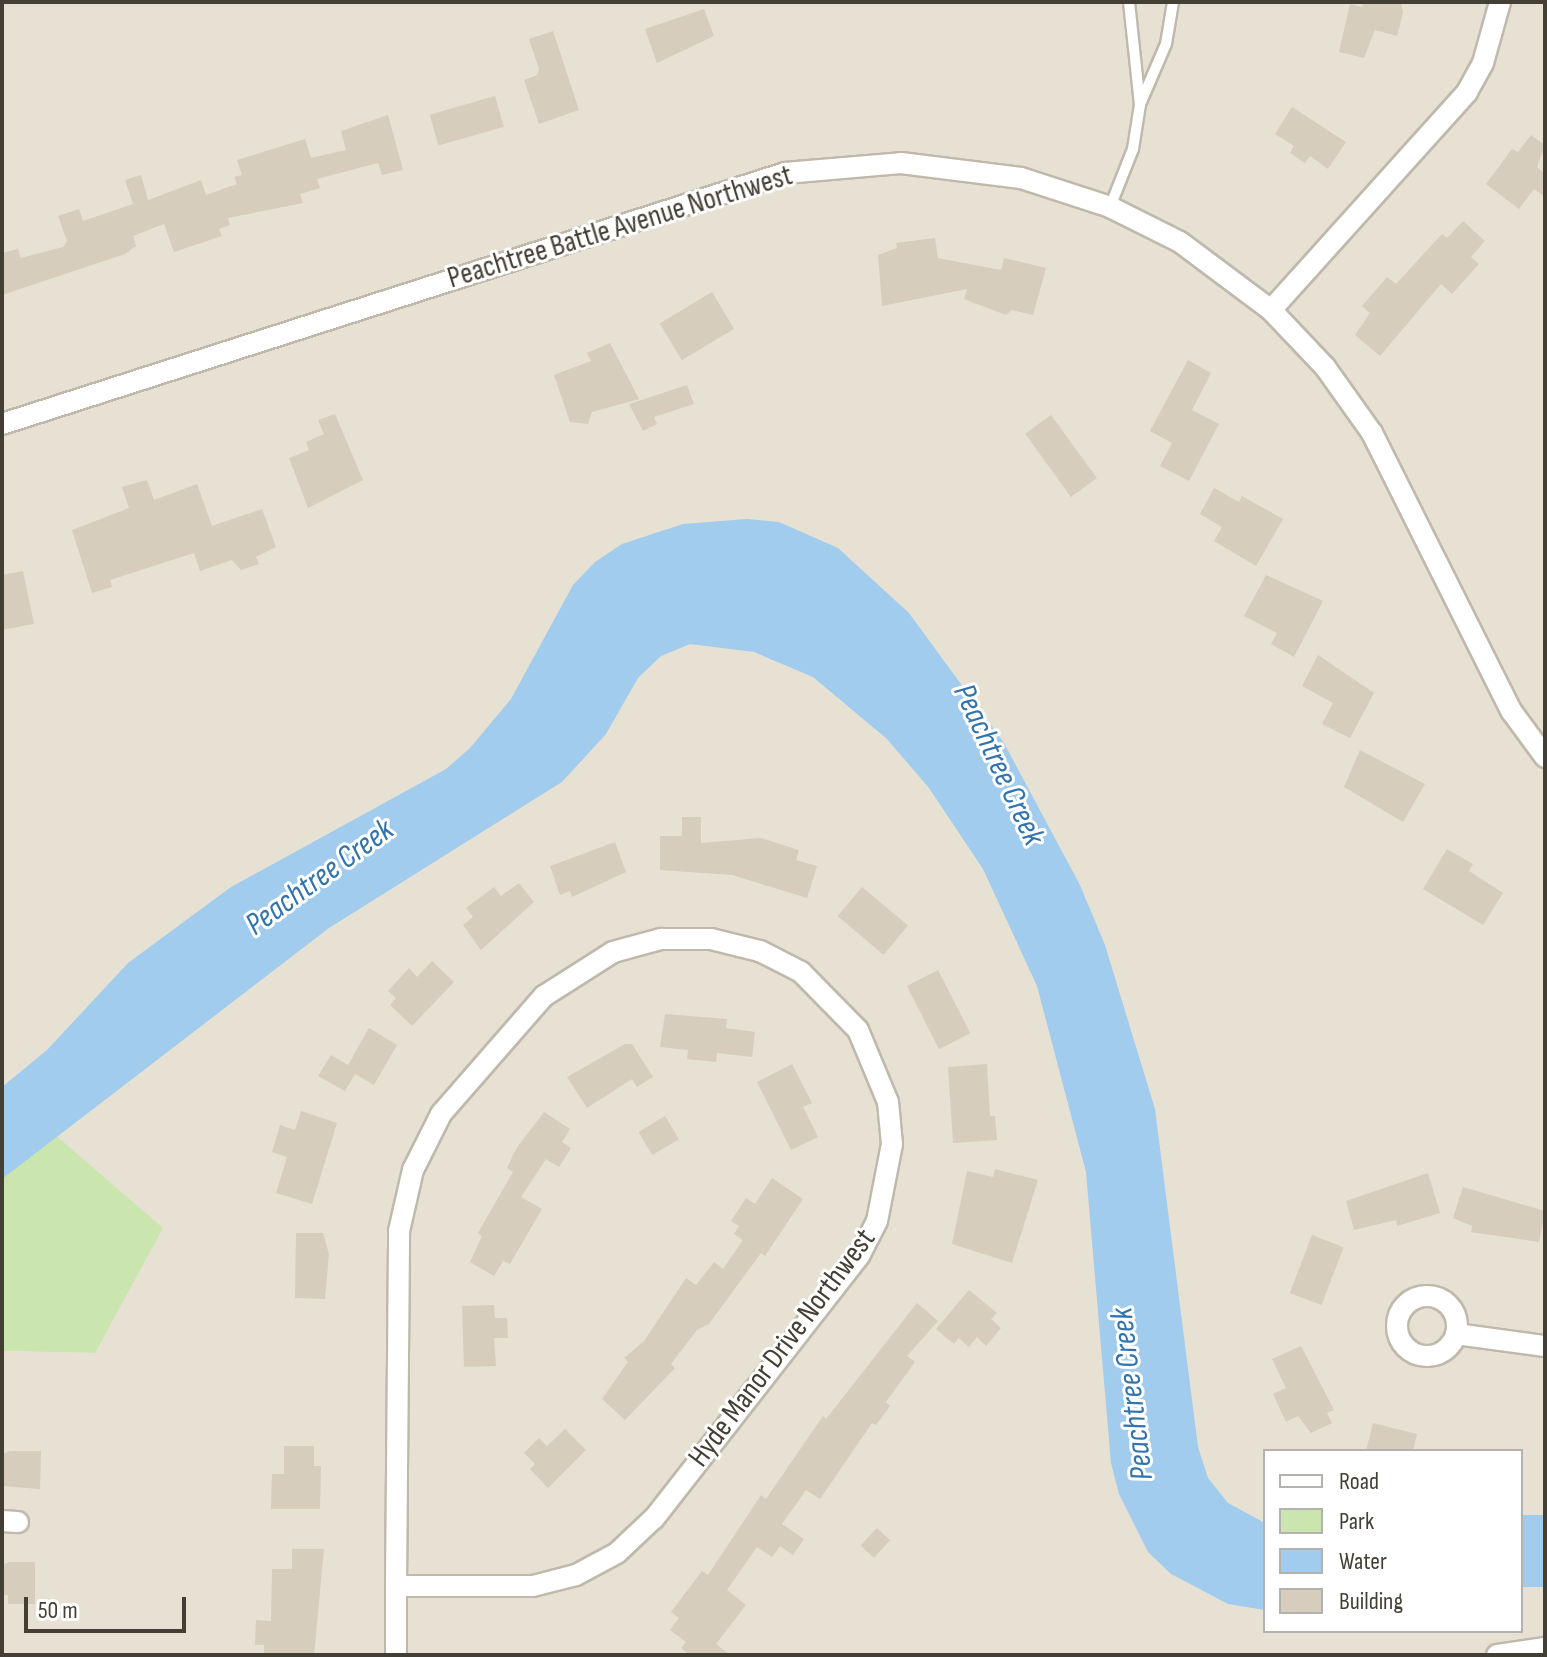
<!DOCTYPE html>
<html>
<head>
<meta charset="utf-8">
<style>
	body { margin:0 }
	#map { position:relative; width:1547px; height:1657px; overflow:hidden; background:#f2eee5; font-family:"Sofia Sans Condensed",sans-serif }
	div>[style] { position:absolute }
	.residential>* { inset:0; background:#e6e1d3 }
	.green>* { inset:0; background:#cae6ae }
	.water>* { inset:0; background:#a1ccee; transform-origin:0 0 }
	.building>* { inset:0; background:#d6cdbd; transform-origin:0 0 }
	.roads { filter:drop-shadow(2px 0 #c0b9ab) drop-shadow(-2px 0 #c0b9ab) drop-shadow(0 2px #c0b9ab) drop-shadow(0 -2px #c0b9ab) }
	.lane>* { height:10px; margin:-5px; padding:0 5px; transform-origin:5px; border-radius:5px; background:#fff }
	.street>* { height:20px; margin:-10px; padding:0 10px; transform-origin:10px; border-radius:10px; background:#fff }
	.street>.ring { margin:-10px; padding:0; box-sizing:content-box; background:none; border:20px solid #fff; border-radius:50% }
	span { translate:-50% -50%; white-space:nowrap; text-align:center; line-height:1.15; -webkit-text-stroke:6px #fff; paint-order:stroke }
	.street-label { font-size:30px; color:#443f35 }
	.water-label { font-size:32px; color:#3174ad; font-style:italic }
	.frame { position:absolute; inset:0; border:4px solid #443f35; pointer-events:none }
	.legend { position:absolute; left:1263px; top:1449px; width:260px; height:184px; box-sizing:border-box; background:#fff; border:2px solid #b4b2ae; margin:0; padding:10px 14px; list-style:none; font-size:24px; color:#443f35 }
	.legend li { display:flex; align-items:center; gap:16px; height:40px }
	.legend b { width:40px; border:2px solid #b4b2ae }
	.scale { position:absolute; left:24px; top:1597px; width:162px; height:36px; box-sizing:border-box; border:4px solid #443f35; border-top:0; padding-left:10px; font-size:24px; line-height:28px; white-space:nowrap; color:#443f35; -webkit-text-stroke:6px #fff; paint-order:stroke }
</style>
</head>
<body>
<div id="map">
	<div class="residential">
		<i style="clip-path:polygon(evenodd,2px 2px,1545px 2px,1545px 1655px,2px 1655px,2px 1351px,95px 1353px,2px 1089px,2px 2px,1265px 1451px,1521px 1451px,1521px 1631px,1265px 1631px,1265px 1451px)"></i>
	</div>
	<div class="green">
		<i style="clip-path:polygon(2px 1089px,163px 1228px,95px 1353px,2px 1351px)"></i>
	</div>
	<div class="water">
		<i style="clip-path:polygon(747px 519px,779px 522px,838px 548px,909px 613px,1004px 743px,1080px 885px,1105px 945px,1155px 1109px,1198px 1447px,1208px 1478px,1228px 1503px,1265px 1523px,1265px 1610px,1228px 1604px,1171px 1574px,1148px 1552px,1119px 1494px,1111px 1463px,1086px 1172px,1037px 986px,983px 869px,929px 788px,887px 739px,813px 677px,754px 652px,690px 644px,661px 656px,638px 678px,606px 734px,562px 782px,329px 928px,2px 1179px,2px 1087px,47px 1050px,128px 963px,231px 887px,446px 769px,470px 748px,511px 699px,573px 585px,595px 562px,622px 544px,683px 524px)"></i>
		<i style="left:1545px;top:1515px;width:72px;height:24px;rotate:90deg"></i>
	</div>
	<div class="building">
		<i style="clip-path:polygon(1363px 2px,1401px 2px,1403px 13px,1397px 36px,1375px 30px,1364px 58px,1339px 52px,1350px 4px,1362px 7px)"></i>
		<i style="clip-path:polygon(704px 9px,714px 36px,657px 63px,645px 29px)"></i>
		<i style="clip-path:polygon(553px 31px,579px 110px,539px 124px,524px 80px,537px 75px,539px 69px,529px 39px)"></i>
		<i style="left:495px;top:96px;width:32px;height:68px;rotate:74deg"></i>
		<i style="clip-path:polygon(1292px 107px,1346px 142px,1328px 169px,1310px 156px,1305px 163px,1290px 153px,1294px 146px,1275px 134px)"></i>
		<i style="clip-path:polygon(388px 115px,403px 170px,382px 175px,378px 163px,317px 179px,320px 188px,300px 194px,303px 203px,228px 218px,230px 225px,219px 229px,222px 236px,174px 252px,164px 224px,133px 236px,136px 246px,125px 254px,2px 295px,2px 253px,18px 249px,21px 258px,63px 247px,67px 241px,58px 216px,79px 209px,83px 221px,133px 204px,125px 180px,141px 175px,148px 200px,201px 180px,206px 195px,237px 184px,234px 177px,242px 175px,237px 160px,305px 139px,311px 158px,346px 150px,341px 131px)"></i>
		<i style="clip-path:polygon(1531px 135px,1545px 145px,1537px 167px,1545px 174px,1545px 197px,1534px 189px,1519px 209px,1486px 184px,1512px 149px,1518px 152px)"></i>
		<i style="clip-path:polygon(1463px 221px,1485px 241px,1471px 257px,1479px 264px,1452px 294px,1441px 284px,1380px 356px,1355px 335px,1370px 313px,1362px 306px,1387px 277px,1396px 284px,1442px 234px,1447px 238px)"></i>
		<i style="clip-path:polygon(935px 238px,938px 258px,1001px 270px,1004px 258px,1046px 268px,1033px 315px,1012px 310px,1006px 315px,964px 299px,967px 289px,882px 306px,878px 255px,897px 248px,896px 243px)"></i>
		<i style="left:712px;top:292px;width:43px;height:61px;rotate:59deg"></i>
		<i style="clip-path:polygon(610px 343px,639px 399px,592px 412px,588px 424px,570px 422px,554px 375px,591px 361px,587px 353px)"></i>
		<i style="clip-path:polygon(1188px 360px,1211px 373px,1192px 410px,1219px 424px,1189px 481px,1160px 466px,1172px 443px,1150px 431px)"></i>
		<i style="clip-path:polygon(687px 385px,694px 404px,654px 417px,657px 424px,643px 431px,629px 404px)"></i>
		<i style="clip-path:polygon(335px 414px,363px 480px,308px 508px,289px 458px,309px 450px,306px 442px,324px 434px,318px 420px)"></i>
		<i style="left:1051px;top:415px;width:78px;height:32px;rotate:54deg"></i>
		<i style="clip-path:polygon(147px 480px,154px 500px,197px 484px,212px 526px,262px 509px,276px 547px,256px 557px,259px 564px,241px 570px,232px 560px,200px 571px,194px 553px,110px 580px,112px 587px,92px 593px,72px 530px,129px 508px,122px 487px)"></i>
		<i style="clip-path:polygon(1214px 488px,1239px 502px,1242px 496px,1283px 519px,1256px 566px,1214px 541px,1222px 527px,1200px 514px)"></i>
		<i style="clip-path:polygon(23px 571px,34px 624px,2px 630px,2px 575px)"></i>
		<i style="clip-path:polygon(1266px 575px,1323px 601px,1294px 657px,1271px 644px,1277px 633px,1244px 616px)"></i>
		<i style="clip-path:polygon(1318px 655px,1374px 693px,1350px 738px,1322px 724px,1333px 703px,1302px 686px)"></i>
		<i style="clip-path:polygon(1360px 750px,1425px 784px,1403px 822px,1344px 787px)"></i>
		<i style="clip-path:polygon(682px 817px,701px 817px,701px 843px,761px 838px,799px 850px,796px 860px,817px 866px,807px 898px,732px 875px,660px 870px,660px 836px,682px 836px)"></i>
		<i style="clip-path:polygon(615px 842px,626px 872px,572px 897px,570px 891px,560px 895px,550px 866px)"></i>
		<i style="clip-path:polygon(1447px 849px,1473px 864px,1469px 871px,1503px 893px,1483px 925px,1423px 889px)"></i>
		<i style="clip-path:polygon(519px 883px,534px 902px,481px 950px,463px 925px,473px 917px,466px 908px,494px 887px,501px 896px)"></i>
		<i style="left:862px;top:887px;width:60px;height:38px;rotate:40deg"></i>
		<i style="clip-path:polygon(432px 961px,454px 982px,412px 1026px,390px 1005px,396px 998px,388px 991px,409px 968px,417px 977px)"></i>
		<i style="left:938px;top:970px;width:71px;height:35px;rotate:63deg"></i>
		<i style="clip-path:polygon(665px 1014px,727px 1019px,726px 1028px,755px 1032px,752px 1057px,717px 1053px,716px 1062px,687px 1059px,688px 1050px,660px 1047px)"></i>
		<i style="clip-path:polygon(369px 1028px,397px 1045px,374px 1085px,355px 1074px,345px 1091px,318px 1076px,331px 1055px,348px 1065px)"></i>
		<i style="clip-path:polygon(625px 1044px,632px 1044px,653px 1077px,637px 1087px,632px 1079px,587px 1108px,567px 1077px)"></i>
		<i style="clip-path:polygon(792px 1064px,812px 1103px,803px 1107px,818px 1137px,791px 1150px,757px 1082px)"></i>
		<i style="clip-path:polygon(987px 1064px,990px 1116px,995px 1116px,997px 1140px,953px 1143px,948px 1067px)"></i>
		<i style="clip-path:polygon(301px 1111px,337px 1123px,312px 1204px,276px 1193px,287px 1157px,272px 1152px,280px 1125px,295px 1130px)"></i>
		<i style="clip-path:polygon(544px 1112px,570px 1129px,562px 1142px,571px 1148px,559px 1167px,546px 1159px,521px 1197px,542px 1209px,510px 1264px,503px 1261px,494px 1276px,470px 1262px,482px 1236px,478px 1233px,513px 1172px,507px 1168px,516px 1149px)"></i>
		<i style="left:665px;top:1116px;width:27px;height:31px;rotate:59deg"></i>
		<i style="clip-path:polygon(995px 1169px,1038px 1180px,1012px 1263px,952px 1244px,967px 1171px,993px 1177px)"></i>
		<i style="clip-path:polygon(1428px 1173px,1440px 1213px,1397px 1226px,1396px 1220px,1354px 1230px,1346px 1201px)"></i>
		<i style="clip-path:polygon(772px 1178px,803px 1199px,765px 1256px,761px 1253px,709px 1324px,697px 1330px,671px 1364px,675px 1368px,625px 1420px,602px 1399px,628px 1362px,624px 1358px,644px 1341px,686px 1278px,696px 1285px,714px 1262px,723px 1269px,743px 1240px,734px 1234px,739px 1226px,731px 1221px,746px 1198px,755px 1204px)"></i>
		<i style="clip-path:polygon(1463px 1187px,1545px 1211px,1539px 1242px,1471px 1232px,1472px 1226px,1453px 1218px)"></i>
		<i style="clip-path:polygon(296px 1233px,323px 1233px,329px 1254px,325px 1299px,295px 1298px)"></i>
		<i style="left:1312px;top:1235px;width:34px;height:62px;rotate:21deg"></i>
		<i style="clip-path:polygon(969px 1290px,997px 1313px,991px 1319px,1001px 1328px,986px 1346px,977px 1337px,969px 1347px,959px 1338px,954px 1344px,936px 1329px)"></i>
		<i style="clip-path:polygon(917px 1303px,938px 1321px,907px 1356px,915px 1362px,886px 1402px,890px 1406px,876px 1425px,872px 1423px,820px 1499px,806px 1490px,782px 1524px,804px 1539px,793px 1555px,780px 1546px,772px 1557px,757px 1547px,727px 1590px,746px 1605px,716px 1644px,730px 1655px,689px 1655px,681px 1648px,686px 1642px,670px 1630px,679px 1618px,671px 1612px,702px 1571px,708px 1575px,761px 1495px,766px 1499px,823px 1416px,826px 1419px)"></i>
		<i style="clip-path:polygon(494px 1305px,495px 1318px,507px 1318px,508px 1338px,494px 1338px,496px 1366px,464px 1367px,462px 1306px)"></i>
		<i style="clip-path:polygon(1301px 1346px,1334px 1410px,1327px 1413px,1332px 1423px,1311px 1433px,1298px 1416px,1286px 1422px,1273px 1394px,1286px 1388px,1272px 1359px)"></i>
		<i style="clip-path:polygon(1373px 1423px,1417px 1434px,1413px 1451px,1366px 1451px)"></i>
		<i style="clip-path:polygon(565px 1429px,586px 1450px,548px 1488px,530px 1469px,535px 1464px,524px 1453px,539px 1438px,547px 1446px)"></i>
		<i style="clip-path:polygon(284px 1446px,314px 1446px,314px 1466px,321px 1466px,320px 1509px,271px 1509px,272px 1474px,284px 1474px)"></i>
		<i style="clip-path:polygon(10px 1451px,41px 1451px,40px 1489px,2px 1486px,2px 1454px)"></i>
		<i style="left:877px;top:1528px;width:18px;height:24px;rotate:43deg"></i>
		<i style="clip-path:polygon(292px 1549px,324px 1549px,314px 1655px,264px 1655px,264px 1645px,255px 1645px,256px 1620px,271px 1621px,272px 1569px,292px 1569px)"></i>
		<i style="clip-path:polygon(9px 1562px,35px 1562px,35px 1604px,8px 1604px,8px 1595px,2px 1595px,2px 1565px)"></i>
	</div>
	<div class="roads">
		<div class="lane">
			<i style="left:1141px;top:102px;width:63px;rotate:-66.7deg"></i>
			<i style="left:1166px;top:44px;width:43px;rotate:-80.5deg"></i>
			<i style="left:1110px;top:207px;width:62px;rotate:-68.4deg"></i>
			<i style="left:1133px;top:149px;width:45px;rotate:-81deg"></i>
			<i style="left:1140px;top:105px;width:104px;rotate:-96.1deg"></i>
		</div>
		<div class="street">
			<i style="left:1271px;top:310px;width:293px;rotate:-48deg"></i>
			<i style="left:1467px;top:92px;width:33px;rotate:-61deg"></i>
			<i style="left:1483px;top:63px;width:63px;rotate:-74.4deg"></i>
			<i style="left:2px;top:424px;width:822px;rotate:-17.77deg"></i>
			<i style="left:785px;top:173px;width:116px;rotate:-4.9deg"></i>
			<i style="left:901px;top:163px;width:121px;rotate:7.1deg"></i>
			<i style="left:1021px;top:178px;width:94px;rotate:18deg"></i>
			<i style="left:1110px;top:207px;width:78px;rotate:26.6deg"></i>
			<i style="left:1180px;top:242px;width:114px;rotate:36.8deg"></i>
			<i style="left:1271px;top:310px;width:79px;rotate:46.5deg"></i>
			<i style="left:1325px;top:367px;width:81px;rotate:54.5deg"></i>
			<i style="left:1372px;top:433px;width:312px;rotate:63.4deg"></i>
			<i style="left:1512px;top:712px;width:56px;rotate:53.7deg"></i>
			<i style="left:661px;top:939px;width:50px"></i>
			<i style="left:711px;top:939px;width:50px;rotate:13.8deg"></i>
			<i style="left:760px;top:951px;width:46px;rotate:27.1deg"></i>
			<i style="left:801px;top:972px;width:81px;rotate:45.5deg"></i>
			<i style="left:858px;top:1030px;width:78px;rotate:67.4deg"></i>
			<i style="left:888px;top:1102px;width:42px;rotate:84.6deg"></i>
			<i style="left:892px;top:1144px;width:78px;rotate:101deg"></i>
			<i style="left:877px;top:1221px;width:39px;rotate:117deg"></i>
			<i style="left:859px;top:1256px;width:333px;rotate:128deg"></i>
			<i style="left:654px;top:1518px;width:51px;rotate:136.6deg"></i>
			<i style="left:617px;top:1553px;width:47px;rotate:151.8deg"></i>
			<i style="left:576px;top:1575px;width:44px;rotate:165.7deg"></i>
			<i style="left:533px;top:1586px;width:137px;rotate:180deg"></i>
			<i style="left:396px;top:1586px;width:355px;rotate:-89.5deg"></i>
			<i style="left:399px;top:1231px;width:63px;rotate:-77.1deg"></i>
			<i style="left:413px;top:1170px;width:63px;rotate:-63.4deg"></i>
			<i style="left:441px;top:1114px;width:157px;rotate:-48.9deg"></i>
			<i style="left:544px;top:996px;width:82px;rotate:-32.5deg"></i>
			<i style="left:613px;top:952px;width:50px;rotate:-15.2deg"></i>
			<i class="ring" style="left:1397px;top:1296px;width:40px;height:40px"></i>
			<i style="left:1456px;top:1334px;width:90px;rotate:7.7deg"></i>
			<i style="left:2px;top:1521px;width:16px;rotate:4deg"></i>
			<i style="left:396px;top:1655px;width:69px;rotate:-90deg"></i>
			<i style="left:1497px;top:1655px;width:49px;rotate:-8.3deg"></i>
		</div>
	</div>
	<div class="street-label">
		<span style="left:620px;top:227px;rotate:-17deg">Peachtree Battle Avenue Northwest</span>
		<span style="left:782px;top:1348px;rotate:-53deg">Hyde Manor Drive Northwest</span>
	</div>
	<div class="water-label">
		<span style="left:998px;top:765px;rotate:65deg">Peachtree Creek</span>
		<span style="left:320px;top:878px;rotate:-36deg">Peachtree Creek</span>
		<span style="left:1133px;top:1394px;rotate:-97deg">Peachtree Creek</span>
	</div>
	<div class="frame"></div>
	<ul class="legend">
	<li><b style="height:10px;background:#fff"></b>Road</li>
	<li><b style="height:22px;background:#cae6ae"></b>Park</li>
	<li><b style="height:22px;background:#a1ccee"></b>Water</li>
	<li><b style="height:22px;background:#d6cdbd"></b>Building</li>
	</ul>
	<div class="scale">50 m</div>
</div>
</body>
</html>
